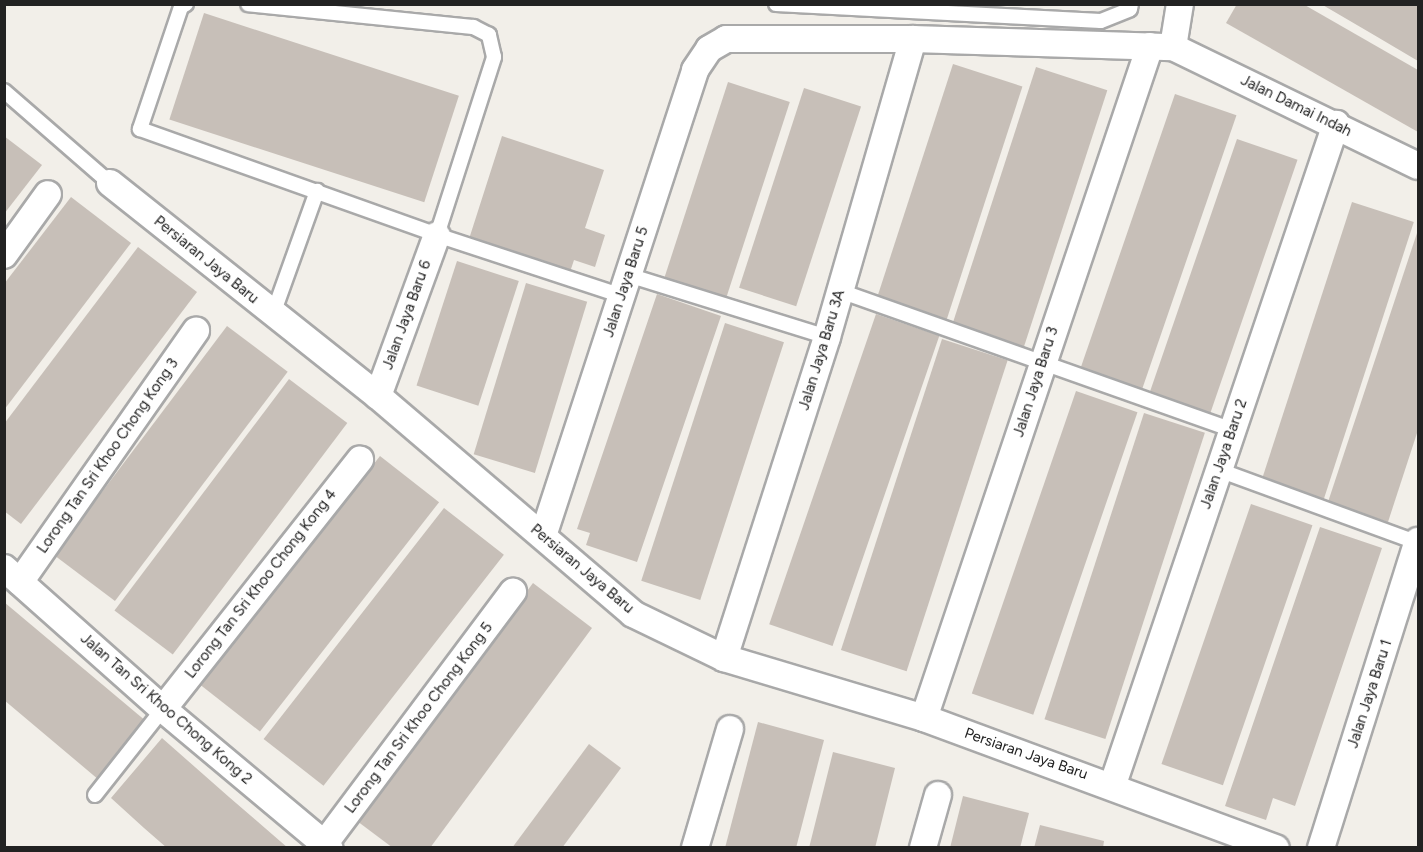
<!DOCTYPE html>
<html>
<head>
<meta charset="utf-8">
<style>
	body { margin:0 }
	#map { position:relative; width:1423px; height:852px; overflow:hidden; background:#f2efe9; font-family:Figtree,sans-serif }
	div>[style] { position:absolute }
	.building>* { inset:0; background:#c7bfb8; transform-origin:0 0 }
	.roads { filter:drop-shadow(2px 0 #a9a9a9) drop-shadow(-2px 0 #a9a9a9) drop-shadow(0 2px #a9a9a9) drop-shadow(0 -2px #a9a9a9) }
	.service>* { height:14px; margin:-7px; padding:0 7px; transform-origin:7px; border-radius:7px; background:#fff }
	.minor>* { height:26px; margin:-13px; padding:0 13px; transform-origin:13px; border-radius:13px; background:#fff }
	span { translate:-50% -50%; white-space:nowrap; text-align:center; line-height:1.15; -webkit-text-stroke:5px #fff; paint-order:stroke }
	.street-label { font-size:15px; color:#222 }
	.frame { position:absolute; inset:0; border:6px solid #222; pointer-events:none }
</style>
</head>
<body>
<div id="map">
	<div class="building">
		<i style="clip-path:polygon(1237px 4px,1303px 4px,1418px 70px,1418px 132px,1226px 23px)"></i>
		<i style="clip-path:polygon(1321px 4px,1418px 4px,1418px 61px,1374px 35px)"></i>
		<i style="left:204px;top:13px;width:268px;height:112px;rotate:18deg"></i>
		<i style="left:953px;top:64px;width:73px;height:250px;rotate:18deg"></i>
		<i style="left:1036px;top:67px;width:75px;height:274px;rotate:18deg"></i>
		<i style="left:728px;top:82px;width:65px;height:208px;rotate:18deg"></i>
		<i style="left:804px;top:88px;width:60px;height:210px;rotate:18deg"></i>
		<i style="left:1175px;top:94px;width:65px;height:296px;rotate:19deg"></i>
		<i style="clip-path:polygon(4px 136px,42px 165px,4px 214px)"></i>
		<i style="clip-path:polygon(502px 136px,604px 170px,585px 228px,605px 235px,595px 267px,574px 260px,570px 272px,469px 239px)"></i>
		<i style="left:1237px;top:139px;width:64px;height:274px;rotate:19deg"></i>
		<i style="clip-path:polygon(71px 197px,131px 243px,4px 410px,4px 284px)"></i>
		<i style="left:1352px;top:202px;width:65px;height:293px;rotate:18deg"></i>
		<i style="clip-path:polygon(1418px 230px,1418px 430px,1388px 522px,1328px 502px)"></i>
		<i style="clip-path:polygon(138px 247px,197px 292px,21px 524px,4px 511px,4px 424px)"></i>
		<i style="left:457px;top:261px;width:65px;height:131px;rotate:18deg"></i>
		<i style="left:526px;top:283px;width:64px;height:179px;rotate:17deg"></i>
		<i style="clip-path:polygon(657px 294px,721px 316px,637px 562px,586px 545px,590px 533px,577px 529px)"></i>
		<i style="left:876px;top:314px;width:67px;height:328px;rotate:19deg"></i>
		<i style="left:725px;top:323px;width:62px;height:271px;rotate:18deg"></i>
		<i style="left:227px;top:326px;width:76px;height:287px;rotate:37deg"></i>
		<i style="left:942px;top:339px;width:69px;height:327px;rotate:18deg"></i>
		<i style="left:289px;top:379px;width:73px;height:290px;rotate:37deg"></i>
		<i style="left:1076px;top:391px;width:65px;height:320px;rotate:19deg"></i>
		<i style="left:1144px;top:413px;width:64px;height:322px;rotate:18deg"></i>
		<i style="left:380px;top:456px;width:75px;height:291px;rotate:38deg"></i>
		<i style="left:1251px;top:504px;width:65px;height:275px;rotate:19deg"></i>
		<i style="left:444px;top:508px;width:76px;height:293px;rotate:38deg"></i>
		<i style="clip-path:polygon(1320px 527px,1382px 548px,1295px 806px,1273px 798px,1266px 820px,1225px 806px)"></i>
		<i style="clip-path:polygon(533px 583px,592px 628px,430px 848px,393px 848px,357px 821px)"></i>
		<i style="clip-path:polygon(4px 602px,147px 722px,99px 780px,4px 700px)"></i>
		<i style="clip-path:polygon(758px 722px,824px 740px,796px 848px,725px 848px)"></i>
		<i style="clip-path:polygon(162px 738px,229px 797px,288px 848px,167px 848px,144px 828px,111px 798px)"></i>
		<i style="clip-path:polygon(589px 744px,621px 768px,562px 848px,512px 848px)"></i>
		<i style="clip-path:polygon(833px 752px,895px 768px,875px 848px,809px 848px)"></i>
		<i style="clip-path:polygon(963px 796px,1029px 813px,1020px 848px,950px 848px)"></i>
		<i style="clip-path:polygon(1040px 825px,1104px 841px,1103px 848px,1034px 848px)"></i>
	</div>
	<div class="roads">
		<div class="service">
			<i style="left:186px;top:4px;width:6px;rotate:149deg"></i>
			<i style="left:181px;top:7px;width:129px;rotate:108.6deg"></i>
			<i style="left:140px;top:129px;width:315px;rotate:19.6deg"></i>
			<i style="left:437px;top:235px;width:187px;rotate:-72.2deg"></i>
			<i style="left:494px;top:57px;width:23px;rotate:-103deg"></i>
			<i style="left:489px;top:35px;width:18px;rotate:-153deg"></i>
			<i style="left:473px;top:27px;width:226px;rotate:-174.2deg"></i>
			<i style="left:776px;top:4px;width:325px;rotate:3deg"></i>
			<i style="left:1101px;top:21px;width:31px;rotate:-22deg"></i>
			<i style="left:1130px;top:9px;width:5px;rotate:-79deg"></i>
			<i style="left:4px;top:91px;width:140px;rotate:41deg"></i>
			<i style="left:437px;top:235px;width:195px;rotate:18.2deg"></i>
			<i style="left:628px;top:275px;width:208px;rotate:17.3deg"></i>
			<i style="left:840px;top:291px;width:416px;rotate:19.5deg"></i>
			<i style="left:273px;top:314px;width:131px;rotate:-70.3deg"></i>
			<i style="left:1219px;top:470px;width:212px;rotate:20.1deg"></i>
			<i style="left:95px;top:795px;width:110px;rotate:-51.7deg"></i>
		</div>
		<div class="minor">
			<i style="left:1173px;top:47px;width:44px;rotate:-80.8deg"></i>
			<i style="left:110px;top:183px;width:342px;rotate:38.5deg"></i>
			<i style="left:378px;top:396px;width:335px;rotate:40.5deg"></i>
			<i style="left:633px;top:614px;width:101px;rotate:25.8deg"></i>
			<i style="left:724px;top:658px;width:209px;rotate:16.7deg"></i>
			<i style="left:924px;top:718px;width:375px;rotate:20.3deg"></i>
			<i style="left:4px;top:255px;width:75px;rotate:-54.2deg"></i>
			<i style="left:378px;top:396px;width:171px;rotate:-69.9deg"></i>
			<i style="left:543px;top:536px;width:490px;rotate:-71.9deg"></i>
			<i style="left:695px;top:70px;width:25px;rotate:-56deg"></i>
			<i style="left:709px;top:49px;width:20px;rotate:-30deg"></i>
			<i style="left:726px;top:39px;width:187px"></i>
			<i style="left:913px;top:39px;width:260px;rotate:1.8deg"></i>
			<i style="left:1173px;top:47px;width:272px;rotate:25.9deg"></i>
			<i style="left:4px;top:568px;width:213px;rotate:41.6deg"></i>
			<i style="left:163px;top:709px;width:217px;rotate:39.9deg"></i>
			<i style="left:20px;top:582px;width:307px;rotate:-55deg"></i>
			<i style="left:724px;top:658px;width:337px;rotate:-72.2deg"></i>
			<i style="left:827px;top:337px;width:310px;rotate:-73.9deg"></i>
			<i style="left:163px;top:709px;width:318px;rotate:-51.7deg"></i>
			<i style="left:924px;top:718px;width:709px;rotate:-71.41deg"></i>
			<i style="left:1113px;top:784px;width:697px;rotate:-71.33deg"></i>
			<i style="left:325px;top:843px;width:314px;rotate:-53.2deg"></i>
			<i style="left:695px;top:848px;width:124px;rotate:-73.6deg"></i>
			<i style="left:923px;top:848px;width:55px;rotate:-74.2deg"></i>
			<i style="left:1321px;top:848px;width:322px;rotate:-72.5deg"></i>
		</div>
	</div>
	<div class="street-label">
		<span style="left:1296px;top:106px;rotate:26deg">Jalan Damai Indah</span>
		<span style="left:206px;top:260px;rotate:39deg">Persiaran Jaya Baru</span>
		<span style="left:626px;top:282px;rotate:-72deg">Jalan Jaya Baru 5</span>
		<span style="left:407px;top:315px;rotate:-70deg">Jalan Jaya Baru 6</span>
		<span style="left:822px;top:350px;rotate:-73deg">Jalan Jaya Baru 3A</span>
		<span style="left:1036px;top:382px;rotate:-72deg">Jalan Jaya Baru 3</span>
		<span style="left:1224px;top:454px;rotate:-71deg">Jalan Jaya Baru 2</span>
		<span style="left:108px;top:456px;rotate:-55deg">Lorong Tan Sri Khoo Chong Kong 3</span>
		<span style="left:582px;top:569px;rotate:40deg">Persiaran Jaya Baru</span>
		<span style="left:261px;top:584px;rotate:-52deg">Lorong Tan Sri Khoo Chong Kong 4</span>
		<span style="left:1370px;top:694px;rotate:-72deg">Jalan Jaya Baru 1</span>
		<span style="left:166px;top:709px;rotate:41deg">Jalan Tan Sri Khoo Chong Kong 2</span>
		<span style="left:419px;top:718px;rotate:-53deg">Lorong Tan Sri Khoo Chong Kong 5</span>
		<span style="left:1026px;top:754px;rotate:19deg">Persiaran Jaya Baru</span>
	</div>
	<div class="frame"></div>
</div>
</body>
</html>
